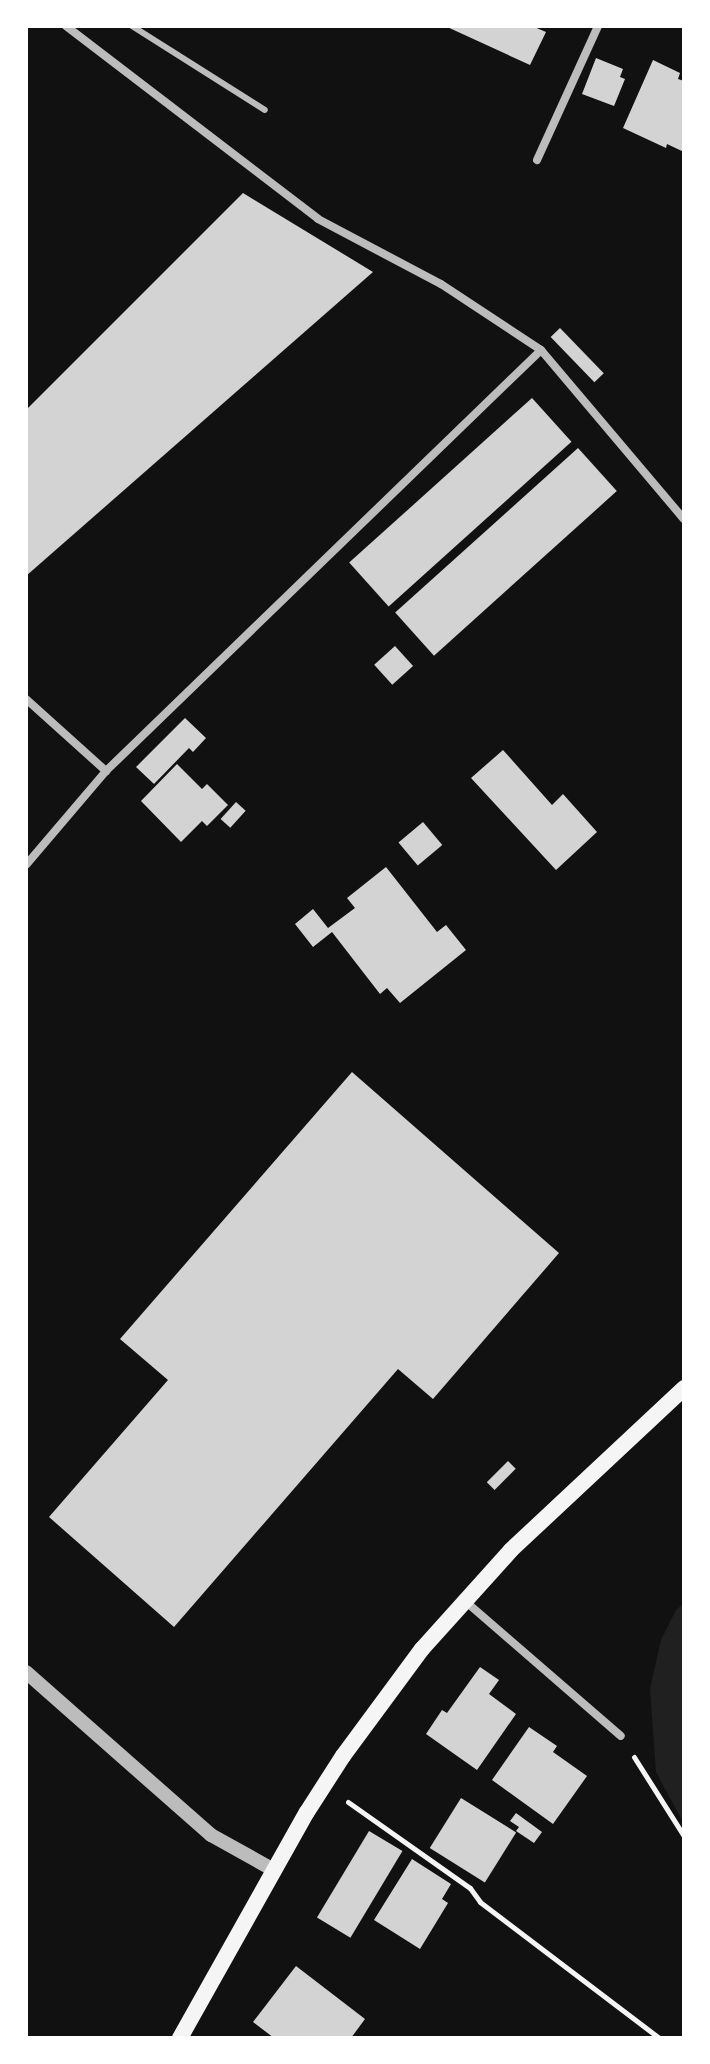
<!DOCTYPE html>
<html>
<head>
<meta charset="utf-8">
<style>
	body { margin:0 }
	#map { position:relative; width:710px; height:2064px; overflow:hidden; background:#111; font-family:"Source Sans 3",sans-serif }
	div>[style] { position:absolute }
	.green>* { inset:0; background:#202020 }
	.building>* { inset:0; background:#d3d3d3; transform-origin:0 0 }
	.path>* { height:5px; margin:-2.5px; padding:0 2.5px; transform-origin:2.5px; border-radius:2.5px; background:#f5f5f5 }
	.service>* { height:6px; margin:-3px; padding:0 3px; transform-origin:3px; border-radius:3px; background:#bcbcbc }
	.minor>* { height:8px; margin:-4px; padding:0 4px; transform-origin:4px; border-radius:4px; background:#bcbcbc }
	.tertiary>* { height:14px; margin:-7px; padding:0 7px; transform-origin:7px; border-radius:7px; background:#bcbcbc }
	.secondary>* { height:16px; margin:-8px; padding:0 8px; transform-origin:8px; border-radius:8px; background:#f5f5f5 }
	span { translate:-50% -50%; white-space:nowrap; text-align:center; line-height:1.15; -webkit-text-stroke:8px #fff; paint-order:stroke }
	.frame { position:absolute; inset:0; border:28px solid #fff; pointer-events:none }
</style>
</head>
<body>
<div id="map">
	<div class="green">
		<i style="clip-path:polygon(684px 1603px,684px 1824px,656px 1772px,650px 1689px,661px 1640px,676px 1610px)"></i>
	</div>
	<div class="building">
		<i style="clip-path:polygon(445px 26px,532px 26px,546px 32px,530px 65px)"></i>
		<i style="clip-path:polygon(596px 58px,623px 69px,620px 77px,625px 79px,614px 106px,582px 94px)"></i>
		<i style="clip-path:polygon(653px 60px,680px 73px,678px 79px,684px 81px,684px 152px,667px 144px,666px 148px,623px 128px)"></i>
		<i style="clip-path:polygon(243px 193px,373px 272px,26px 576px,26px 410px)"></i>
		<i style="left:560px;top:328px;width:63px;height:13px;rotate:46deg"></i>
		<i style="left:532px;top:398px;width:59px;height:246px;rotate:48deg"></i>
		<i style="left:578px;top:448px;width:58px;height:246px;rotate:48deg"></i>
		<i style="left:395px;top:646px;width:27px;height:28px;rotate:48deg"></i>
		<i style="clip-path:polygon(185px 718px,206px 738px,193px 752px,189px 748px,154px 784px,136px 767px)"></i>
		<i style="clip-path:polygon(503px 750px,552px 805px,563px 794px,597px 832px,556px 870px,471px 778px)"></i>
		<i style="clip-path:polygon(177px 764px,202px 789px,207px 784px,228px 805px,207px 826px,202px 821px,181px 842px,141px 801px)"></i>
		<i style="left:236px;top:802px;width:13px;height:23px;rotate:42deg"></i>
		<i style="left:423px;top:822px;width:30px;height:32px;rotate:50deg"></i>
		<i style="clip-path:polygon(386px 867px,437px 932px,446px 925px,466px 950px,400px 1003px,387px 988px,380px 994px,332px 932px,313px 947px,295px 924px,313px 909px,328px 928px,355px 908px,347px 898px)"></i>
		<i style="clip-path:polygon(352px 1072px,559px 1253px,433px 1399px,398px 1369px,174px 1627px,49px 1517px,168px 1380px,120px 1339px)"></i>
		<i style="left:508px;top:1461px;width:11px;height:30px;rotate:45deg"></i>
		<i style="clip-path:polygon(480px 1667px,499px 1680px,489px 1694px,516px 1714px,477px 1770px,426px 1734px,442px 1710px,447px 1713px)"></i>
		<i style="clip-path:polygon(529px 1727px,557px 1746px,553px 1752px,587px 1776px,553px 1824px,492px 1780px)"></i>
		<i style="left:461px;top:1798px;width:65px;height:59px;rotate:32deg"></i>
		<i style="clip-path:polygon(516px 1813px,542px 1832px,534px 1843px,516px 1831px,519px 1827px,510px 1821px)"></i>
		<i style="left:369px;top:1831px;width:39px;height:101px;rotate:31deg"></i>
		<i style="clip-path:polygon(412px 1859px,451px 1884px,442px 1899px,448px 1903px,420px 1949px,374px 1920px)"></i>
		<i style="clip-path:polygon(296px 1966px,365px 2019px,351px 2038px,274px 2038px,253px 2022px)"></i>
	</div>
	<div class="path">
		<i style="left:634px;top:1757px;width:93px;rotate:57.7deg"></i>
		<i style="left:348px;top:1802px;width:149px;rotate:35.2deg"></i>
		<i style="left:470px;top:1888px;width:17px;rotate:54deg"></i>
		<i style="left:480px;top:1902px;width:225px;rotate:37.2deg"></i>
	</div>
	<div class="service">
		<i style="left:132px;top:26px;width:157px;rotate:32.3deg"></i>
	</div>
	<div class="minor">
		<i style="left:66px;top:26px;width:317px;rotate:37.4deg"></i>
		<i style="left:318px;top:219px;width:139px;rotate:27.9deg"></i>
		<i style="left:441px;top:284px;width:120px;rotate:33.4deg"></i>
		<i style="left:541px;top:350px;width:221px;rotate:49.8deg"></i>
		<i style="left:537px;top:160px;width:147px;rotate:-65.5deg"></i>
		<i style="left:26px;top:699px;width:108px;rotate:42deg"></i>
		<i style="left:106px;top:771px;width:123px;rotate:130.4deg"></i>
		<i style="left:106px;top:771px;width:605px;rotate:-44.06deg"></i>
		<i style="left:465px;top:1601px;width:206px;rotate:40.9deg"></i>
	</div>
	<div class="tertiary">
		<i style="left:26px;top:1672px;width:247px;rotate:41.4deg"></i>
		<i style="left:211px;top:1835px;width:72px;rotate:29.1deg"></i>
	</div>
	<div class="secondary">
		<i style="left:180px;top:2038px;width:259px;rotate:-60.7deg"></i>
		<i style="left:307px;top:1812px;width:67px;rotate:-57.3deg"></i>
		<i style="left:343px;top:1756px;width:133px;rotate:-53.6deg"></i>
		<i style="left:422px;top:1649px;width:133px;rotate:-48deg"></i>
		<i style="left:511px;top:1550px;width:237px;rotate:-43.1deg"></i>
	</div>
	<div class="frame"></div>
</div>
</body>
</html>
